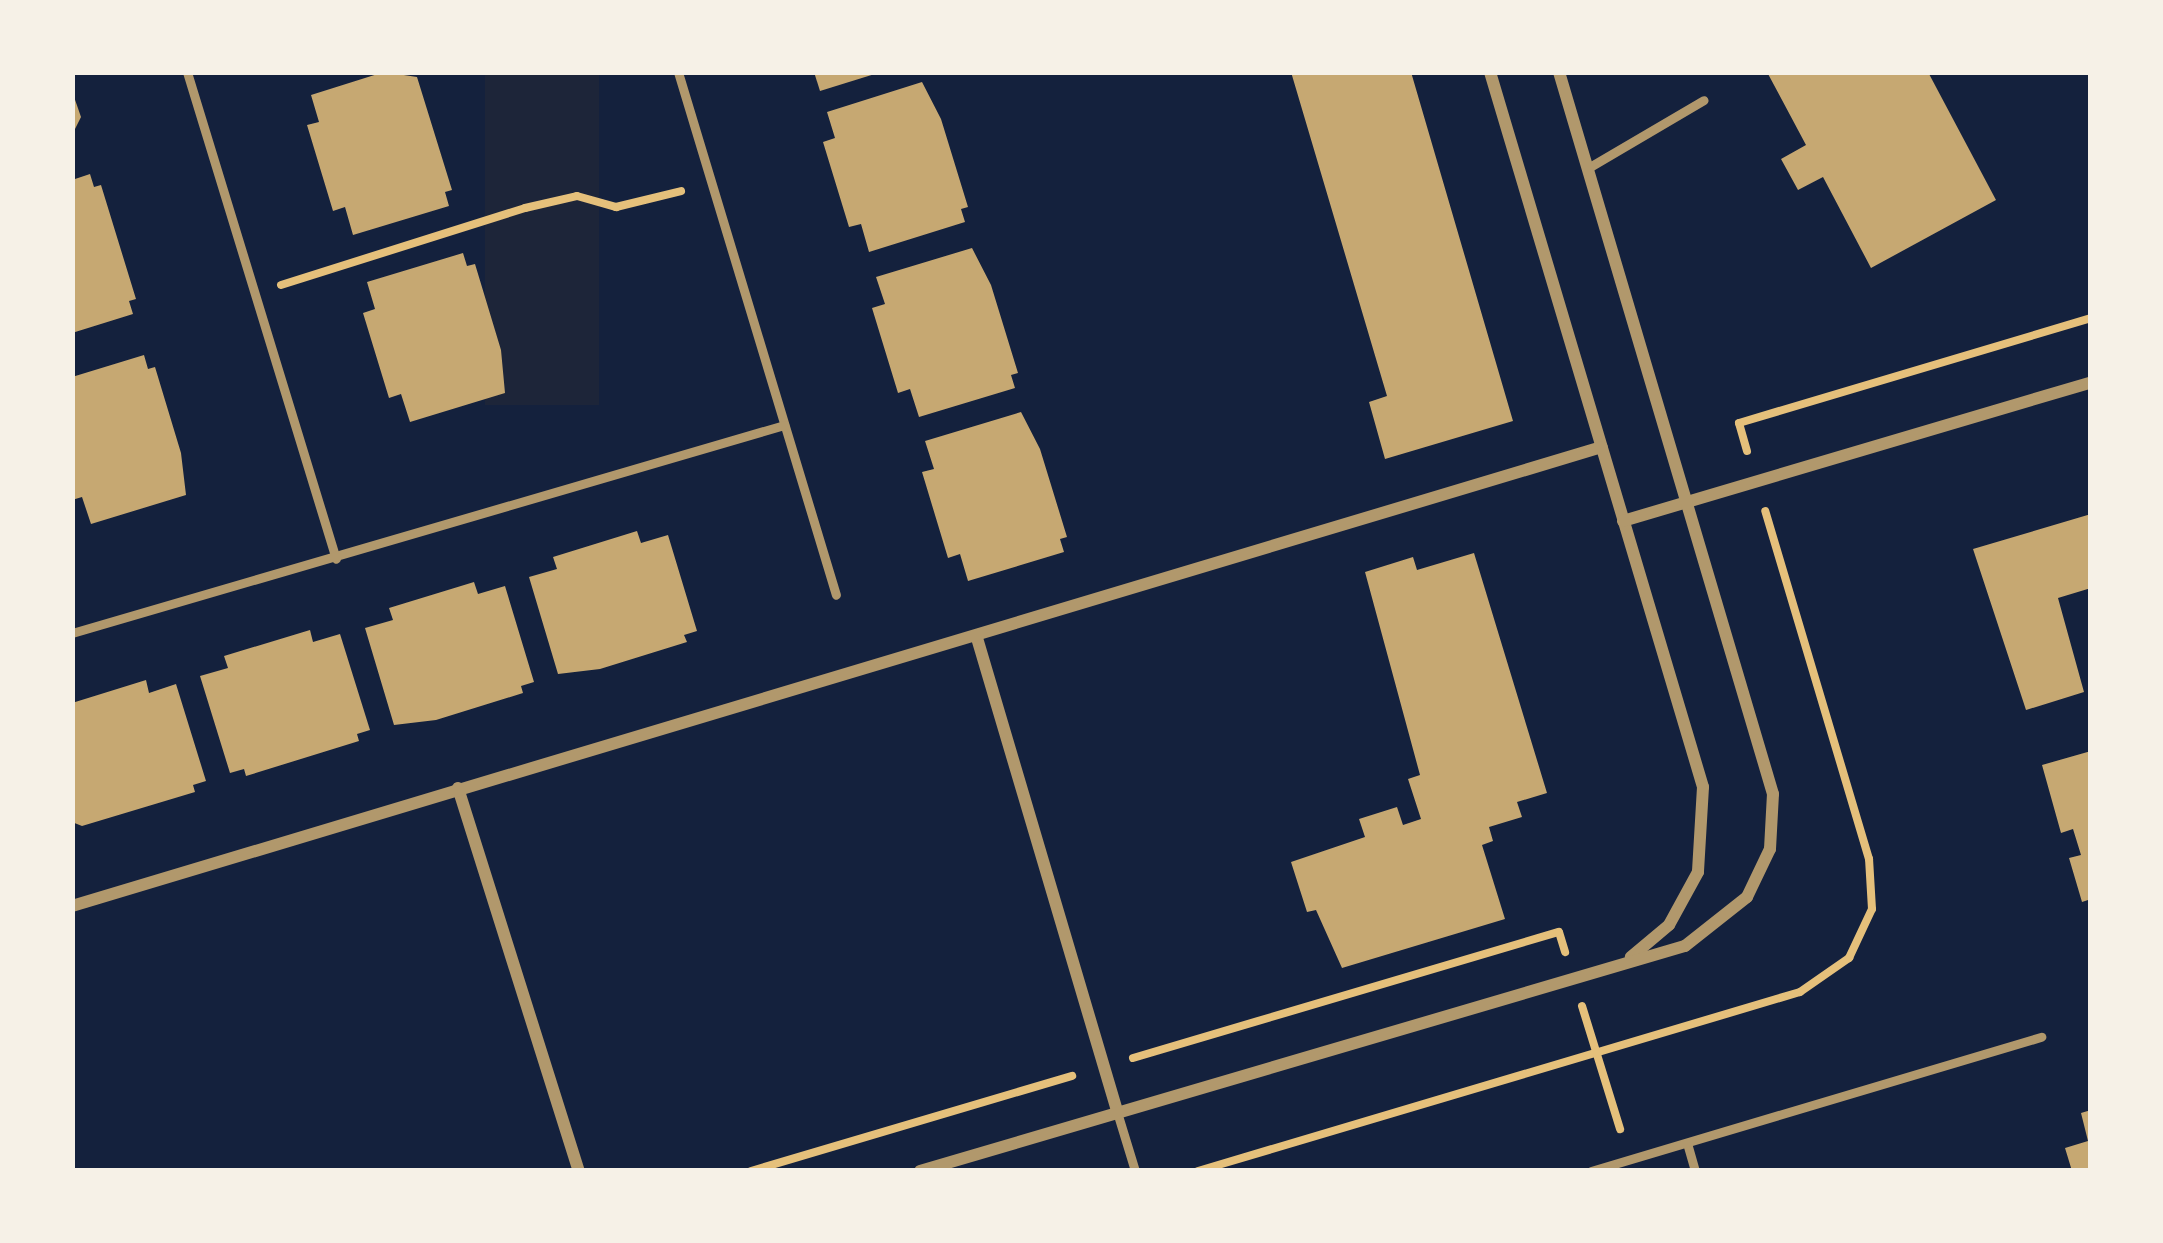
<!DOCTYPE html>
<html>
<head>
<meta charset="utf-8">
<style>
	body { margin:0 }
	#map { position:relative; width:2163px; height:1243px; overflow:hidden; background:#14213d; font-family:Inter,sans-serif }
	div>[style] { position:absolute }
	.green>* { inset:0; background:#1d2539; transform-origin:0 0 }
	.building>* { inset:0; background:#c6a872 }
	.path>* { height:8px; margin:-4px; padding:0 4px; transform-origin:4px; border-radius:4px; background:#e5c07b }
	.service>* { height:9px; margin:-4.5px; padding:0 4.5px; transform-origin:4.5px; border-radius:4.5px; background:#b1986c }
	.minor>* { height:12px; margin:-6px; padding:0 6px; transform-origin:6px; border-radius:6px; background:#b1986c }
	span { translate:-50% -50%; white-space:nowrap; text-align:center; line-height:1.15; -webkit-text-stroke:12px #f6f1e7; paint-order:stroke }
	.frame { position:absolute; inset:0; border:75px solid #f6f1e7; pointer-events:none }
</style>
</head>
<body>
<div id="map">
	<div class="green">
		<i style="left:485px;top:72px;width:114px;height:333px"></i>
	</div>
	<div class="building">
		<i style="clip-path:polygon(384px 72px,417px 77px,452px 190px,445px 192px,449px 206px,353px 235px,345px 207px,333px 211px,307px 125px,319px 122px,311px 95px)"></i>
		<i style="clip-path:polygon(814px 72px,878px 72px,878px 73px,820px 91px)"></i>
		<i style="clip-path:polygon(1291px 72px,1411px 72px,1513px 421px,1385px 459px,1369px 402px,1387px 396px)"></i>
		<i style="clip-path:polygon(1767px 72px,1928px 72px,1996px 200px,1871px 268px,1823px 177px,1798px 190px,1781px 159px,1806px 145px)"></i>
		<i style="clip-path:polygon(922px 82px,941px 119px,968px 207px,961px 209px,965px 222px,869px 252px,861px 224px,849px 227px,823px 142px,835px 138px,827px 112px)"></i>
		<i style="clip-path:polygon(72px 91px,81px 117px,72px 135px)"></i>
		<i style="clip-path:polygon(90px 174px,94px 187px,101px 185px,136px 299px,129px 301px,133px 314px,72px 333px,72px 180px)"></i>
		<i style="clip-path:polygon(972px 248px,991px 285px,1018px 373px,1011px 375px,1015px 388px,919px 417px,910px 389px,898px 393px,872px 308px,885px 304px,876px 277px)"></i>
		<i style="clip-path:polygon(463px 253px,467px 266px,475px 264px,501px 350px,505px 393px,410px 422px,401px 394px,389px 398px,363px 313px,375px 309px,367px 282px)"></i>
		<i style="clip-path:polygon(144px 355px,148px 369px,155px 367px,181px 453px,186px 495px,91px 524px,82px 497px,72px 500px,72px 377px)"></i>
		<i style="clip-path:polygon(1021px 412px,1040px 449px,1067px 537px,1060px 539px,1064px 552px,968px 581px,960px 554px,948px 558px,922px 472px,934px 469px,925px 441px)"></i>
		<i style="clip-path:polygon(2091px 514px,2091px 588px,2058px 598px,2084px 692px,2026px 710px,1973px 549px)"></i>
		<i style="clip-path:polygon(637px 531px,641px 543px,668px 535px,697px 631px,684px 635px,687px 642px,600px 669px,558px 674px,529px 577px,557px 569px,553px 557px)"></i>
		<i style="clip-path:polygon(1474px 553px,1547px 793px,1517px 802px,1522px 817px,1489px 827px,1493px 841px,1482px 845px,1505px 919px,1342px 968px,1316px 910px,1307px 912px,1291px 862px,1365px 837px,1359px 819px,1397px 807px,1403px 825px,1421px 819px,1408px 779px,1420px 775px,1365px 572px,1413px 557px,1417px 570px)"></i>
		<i style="clip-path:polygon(474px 582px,478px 594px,505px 586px,534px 682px,521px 686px,523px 693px,436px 720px,394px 725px,365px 628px,393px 620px,389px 608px)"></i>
		<i style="clip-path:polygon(310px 630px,313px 642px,340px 634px,370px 730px,357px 734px,359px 741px,246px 776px,244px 769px,230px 773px,200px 676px,228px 668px,224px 656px)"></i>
		<i style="clip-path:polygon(146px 680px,149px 693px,176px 684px,206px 781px,193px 785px,195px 792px,82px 826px,72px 822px,72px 703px)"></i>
		<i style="clip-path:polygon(2091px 751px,2091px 899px,2082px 902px,2069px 858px,2081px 855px,2073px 829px,2061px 833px,2042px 765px)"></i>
		<i style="clip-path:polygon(2091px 1110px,2091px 1171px,2072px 1171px,2065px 1148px,2088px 1141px,2081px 1113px)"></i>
	</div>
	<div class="path">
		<i style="left:281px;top:285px;width:256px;rotate:-17.5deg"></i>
		<i style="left:525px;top:208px;width:53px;rotate:-13deg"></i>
		<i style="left:577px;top:196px;width:41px;rotate:15.8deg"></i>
		<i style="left:616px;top:207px;width:67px;rotate:-13.8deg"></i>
		<i style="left:1747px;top:451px;width:29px;rotate:-106deg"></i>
		<i style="left:1739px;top:423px;width:367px;rotate:-16.6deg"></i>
		<i style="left:1582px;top:1006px;width:129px;rotate:72.8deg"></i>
		<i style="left:1133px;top:1058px;width:444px;rotate:-16.5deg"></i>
		<i style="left:1559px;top:932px;width:21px;rotate:73deg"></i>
		<i style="left:751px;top:1171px;width:335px;rotate:-16.5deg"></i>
		<i style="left:1198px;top:1171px;width:628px;rotate:-16.56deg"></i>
		<i style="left:1800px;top:992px;width:60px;rotate:-34.8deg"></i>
		<i style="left:1849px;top:958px;width:54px;rotate:-64.9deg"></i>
		<i style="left:1872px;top:909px;width:50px;rotate:-93.4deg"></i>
		<i style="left:1869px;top:859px;width:363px;rotate:-106.6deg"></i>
	</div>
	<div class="service">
		<i style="left:187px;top:72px;width:509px;rotate:72.99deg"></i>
		<i style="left:678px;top:72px;width:546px;rotate:73.19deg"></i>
		<i style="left:1588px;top:168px;width:134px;rotate:-30.4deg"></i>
		<i style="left:72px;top:633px;width:742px;rotate:-16.28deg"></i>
		<i style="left:1117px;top:1112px;width:62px;rotate:73deg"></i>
		<i style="left:1687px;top:1143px;width:29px;rotate:74deg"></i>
		<i style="left:1591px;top:1171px;width:470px;rotate:-16.6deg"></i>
	</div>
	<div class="minor">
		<i style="left:1490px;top:72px;width:746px;rotate:73.41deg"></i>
		<i style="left:1703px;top:787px;width:85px;rotate:93.4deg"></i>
		<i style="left:1698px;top:872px;width:60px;rotate:118.7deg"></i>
		<i style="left:1669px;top:925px;width:50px;rotate:139.9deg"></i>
		<i style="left:1623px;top:521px;width:488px;rotate:-16.5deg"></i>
		<i style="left:977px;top:638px;width:494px;rotate:73.5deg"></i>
		<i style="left:458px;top:788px;width:402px;rotate:72.5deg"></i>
		<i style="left:72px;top:906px;width:1597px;rotate:-16.7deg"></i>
		<i style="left:920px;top:1171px;width:797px;rotate:-16.39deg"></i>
		<i style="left:1685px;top:946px;width:79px;rotate:-38.3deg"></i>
		<i style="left:1747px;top:897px;width:53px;rotate:-64.4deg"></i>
		<i style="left:1770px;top:849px;width:55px;rotate:-86.9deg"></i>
		<i style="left:1773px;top:794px;width:753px;rotate:-106.51deg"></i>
	</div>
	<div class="frame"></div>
</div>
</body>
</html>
